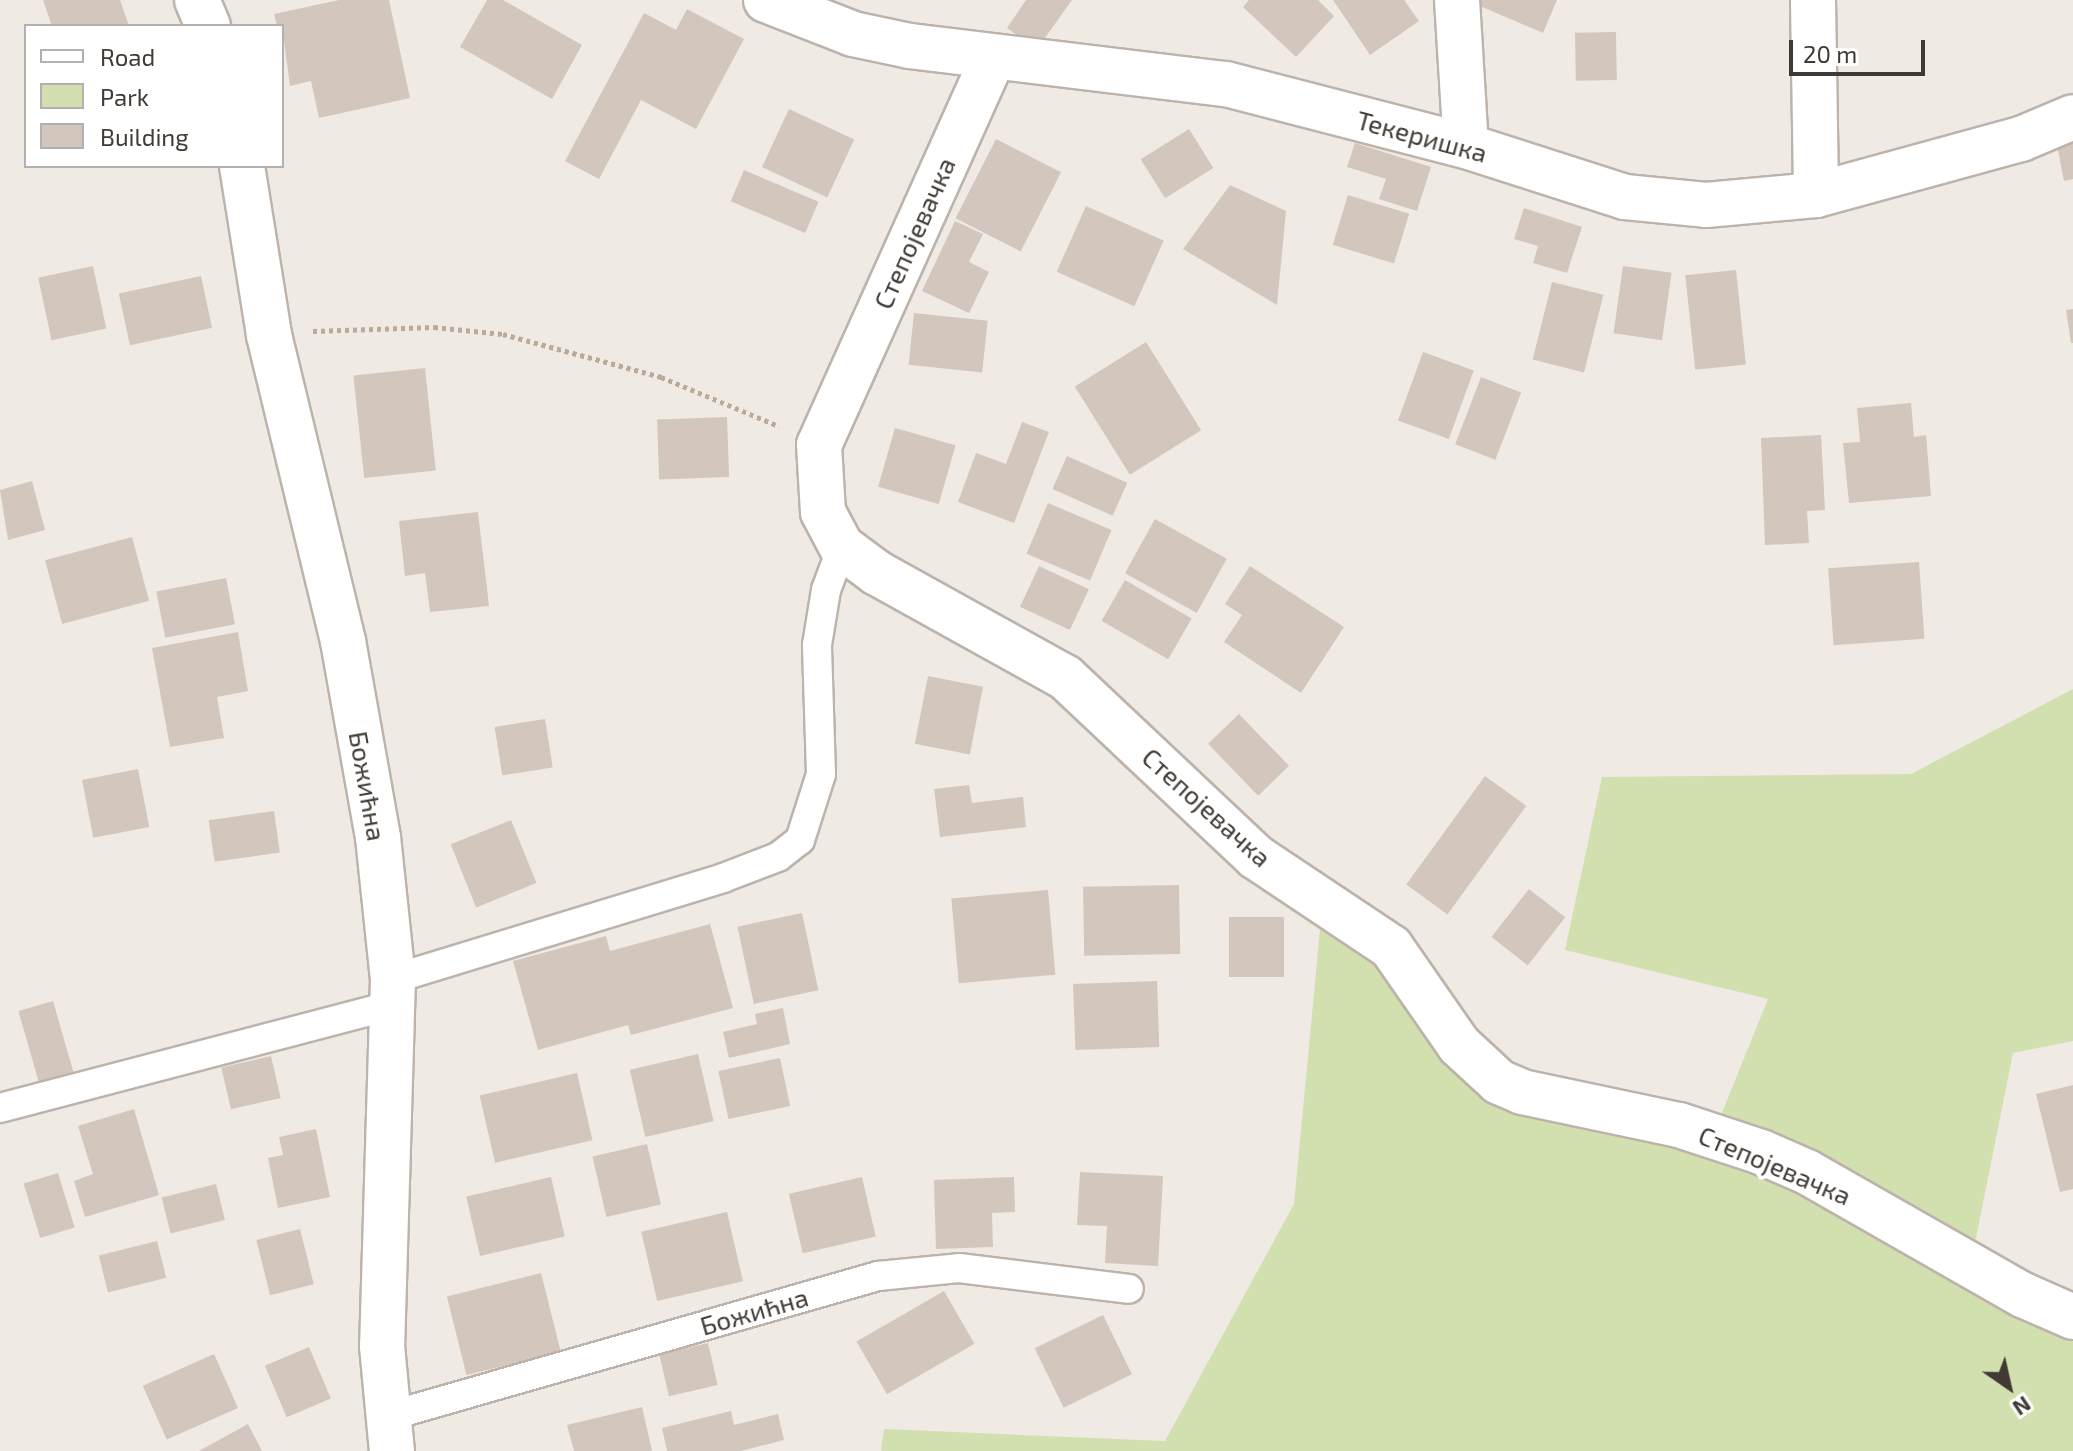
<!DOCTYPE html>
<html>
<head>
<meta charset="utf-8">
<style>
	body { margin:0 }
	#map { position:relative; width:2073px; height:1451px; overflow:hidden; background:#efeae4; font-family:"Exo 2",sans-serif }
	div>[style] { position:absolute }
	.green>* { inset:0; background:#d2e0b0 }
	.building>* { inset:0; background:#d3c7bd; transform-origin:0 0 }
	.path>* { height:5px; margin-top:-2.5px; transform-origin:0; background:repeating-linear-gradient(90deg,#baaa9a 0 4px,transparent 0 8px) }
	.roads { filter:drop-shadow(2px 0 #bdb3aa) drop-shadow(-2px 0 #bdb3aa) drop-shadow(0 2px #bdb3aa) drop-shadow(0 -2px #bdb3aa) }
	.lane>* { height:28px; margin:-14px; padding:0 14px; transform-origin:14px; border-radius:14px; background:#fff }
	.street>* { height:44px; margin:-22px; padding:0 22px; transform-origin:22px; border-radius:22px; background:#fff }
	span { translate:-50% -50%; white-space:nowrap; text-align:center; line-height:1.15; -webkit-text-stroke:8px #fff; paint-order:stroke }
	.street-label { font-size:26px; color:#413a34 }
	.legend { position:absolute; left:24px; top:24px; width:260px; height:144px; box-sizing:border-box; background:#fff; border:2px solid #b3b0ae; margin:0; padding:10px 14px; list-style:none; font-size:24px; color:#413a34 }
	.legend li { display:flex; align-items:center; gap:16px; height:40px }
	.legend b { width:40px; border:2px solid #b3b0ae }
	.north { position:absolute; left:1969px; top:1347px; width:80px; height:80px; -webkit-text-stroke:6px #fff; paint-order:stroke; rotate:146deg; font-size:22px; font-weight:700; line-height:32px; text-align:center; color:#413a34 }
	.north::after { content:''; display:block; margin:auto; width:28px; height:36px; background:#413a34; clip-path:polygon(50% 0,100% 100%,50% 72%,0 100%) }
	.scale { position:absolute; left:1789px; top:40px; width:136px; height:36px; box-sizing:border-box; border:4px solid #413a34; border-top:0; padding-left:10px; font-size:24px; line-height:28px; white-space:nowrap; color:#413a34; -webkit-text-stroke:6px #fff; paint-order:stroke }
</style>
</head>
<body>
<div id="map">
	<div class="green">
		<i style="clip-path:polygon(2073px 689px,2073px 1041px,2013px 1053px,1971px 1263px,2073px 1330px,2073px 1451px,881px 1451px,884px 1429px,1165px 1441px,1294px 1204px,1323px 898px,1474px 1062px,1713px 1135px,1768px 999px,1565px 950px,1602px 777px,1911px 774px)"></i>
	</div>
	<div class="building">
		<i style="clip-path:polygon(43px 0,120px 0,129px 26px,52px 26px)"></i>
		<i style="clip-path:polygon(339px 0,389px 0,410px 98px,319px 118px,311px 81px,290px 86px,282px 26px,277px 26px,274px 14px)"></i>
		<i style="clip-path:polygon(487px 0,503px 0,582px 45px,552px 99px,460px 47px)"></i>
		<i style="clip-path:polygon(1026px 0,1072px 0,1037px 49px,1007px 28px)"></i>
		<i style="clip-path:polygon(1249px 0,1318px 0,1334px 16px,1296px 57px,1243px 7px)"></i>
		<i style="clip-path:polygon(1333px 0,1404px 0,1419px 21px,1370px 55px)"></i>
		<i style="clip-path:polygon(1466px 0,1557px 0,1543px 33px)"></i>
		<i style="clip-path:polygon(687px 9px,744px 39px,696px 129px,641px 100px,599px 179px,565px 161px,644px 13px,676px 30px)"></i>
		<i style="left:1616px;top:32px;width:48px;height:41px;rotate:89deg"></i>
		<i style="left:789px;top:109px;width:72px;height:64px;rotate:25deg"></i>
		<i style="left:1189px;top:129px;width:46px;height:57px;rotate:58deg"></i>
		<i style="clip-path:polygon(2073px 132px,2073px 179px,2064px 181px,2055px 135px)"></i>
		<i style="left:996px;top:139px;width:73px;height:89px;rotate:27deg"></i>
		<i style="clip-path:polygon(1355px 143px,1431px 167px,1417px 211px,1379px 199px,1386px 179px,1347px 167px)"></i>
		<i style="left:744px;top:170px;width:81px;height:34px;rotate:23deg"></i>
		<i style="clip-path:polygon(1230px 185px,1286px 211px,1277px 305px,1183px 249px)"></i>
		<i style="left:1348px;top:195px;width:64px;height:52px;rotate:17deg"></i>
		<i style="left:1086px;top:206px;width:85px;height:72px;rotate:24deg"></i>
		<i style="clip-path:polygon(1524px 208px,1582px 227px,1567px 273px,1533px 263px,1538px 246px,1514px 239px)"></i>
		<i style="clip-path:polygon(955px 221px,983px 234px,969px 262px,989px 272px,969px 313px,922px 291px)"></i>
		<i style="left:93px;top:266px;width:64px;height:56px;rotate:78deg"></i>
		<i style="left:1623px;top:266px;width:49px;height:68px;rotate:8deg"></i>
		<i style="left:1736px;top:270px;width:95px;height:51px;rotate:84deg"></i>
		<i style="left:201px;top:276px;width:53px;height:84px;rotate:78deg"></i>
		<i style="left:1552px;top:282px;width:53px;height:80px;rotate:14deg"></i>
		<i style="clip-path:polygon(2073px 309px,2073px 343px,2071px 343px,2066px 310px)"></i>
		<i style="left:914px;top:313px;width:74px;height:52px;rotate:6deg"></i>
		<i style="left:1146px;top:342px;width:104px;height:84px;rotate:58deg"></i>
		<i style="left:1423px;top:352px;width:54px;height:73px;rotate:20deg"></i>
		<i style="left:425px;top:368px;width:103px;height:72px;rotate:84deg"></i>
		<i style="left:1481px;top:377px;width:43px;height:72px;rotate:21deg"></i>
		<i style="clip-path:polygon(1911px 403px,1914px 437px,1926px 435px,1931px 496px,1849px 503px,1843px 443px,1860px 442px,1857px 408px)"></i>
		<i style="left:727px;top:417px;width:60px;height:70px;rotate:88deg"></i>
		<i style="clip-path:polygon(1022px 422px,1049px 432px,1014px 523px,958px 502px,976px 453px,1006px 464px)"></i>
		<i style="left:895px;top:428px;width:63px;height:61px;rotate:16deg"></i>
		<i style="clip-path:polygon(1821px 435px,1825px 510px,1807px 511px,1809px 543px,1765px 545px,1761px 438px)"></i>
		<i style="left:1067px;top:456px;width:66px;height:36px;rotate:24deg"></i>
		<i style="clip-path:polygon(32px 481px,45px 530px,8px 540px,0 490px)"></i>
		<i style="left:1048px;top:503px;width:69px;height:55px;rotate:23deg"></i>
		<i style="clip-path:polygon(478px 512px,489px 606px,430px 612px,425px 573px,405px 576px,399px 521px)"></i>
		<i style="left:1155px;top:519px;width:82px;height:62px;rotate:29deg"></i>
		<i style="left:132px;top:537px;width:66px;height:90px;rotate:75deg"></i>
		<i style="left:1919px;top:562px;width:77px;height:91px;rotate:86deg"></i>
		<i style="left:1039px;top:566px;width:55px;height:45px;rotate:25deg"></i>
		<i style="clip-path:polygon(1250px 566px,1344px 627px,1301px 693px,1224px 642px,1242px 615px,1225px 604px)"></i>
		<i style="left:226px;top:578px;width:47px;height:71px;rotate:79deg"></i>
		<i style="left:1125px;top:580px;width:77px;height:47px;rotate:30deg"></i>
		<i style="clip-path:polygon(238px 632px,248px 691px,217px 697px,224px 738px,170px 747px,152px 648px)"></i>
		<i style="left:928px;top:676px;width:56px;height:69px;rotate:11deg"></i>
		<i style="left:1239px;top:714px;width:72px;height:43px;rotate:46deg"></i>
		<i style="left:545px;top:719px;width:49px;height:51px;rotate:81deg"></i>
		<i style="left:138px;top:769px;width:59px;height:57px;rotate:79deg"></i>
		<i style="left:1485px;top:776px;width:51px;height:134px;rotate:36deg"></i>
		<i style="clip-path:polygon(969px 785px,972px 803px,1023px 797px,1026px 827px,940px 837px,934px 789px)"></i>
		<i style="left:274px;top:811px;width:42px;height:66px;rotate:82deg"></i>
		<i style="left:511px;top:820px;width:68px;height:65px;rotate:68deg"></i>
		<i style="left:1179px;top:885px;width:69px;height:96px;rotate:89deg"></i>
		<i style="left:1529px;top:889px;width:46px;height:61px;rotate:38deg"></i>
		<i style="left:1048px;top:890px;width:85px;height:97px;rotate:85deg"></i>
		<i style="left:802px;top:913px;width:79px;height:66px;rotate:78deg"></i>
		<i style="left:1229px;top:917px;width:55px;height:60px"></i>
		<i style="clip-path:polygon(710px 924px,733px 1008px,631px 1035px,628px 1025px,538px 1050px,513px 961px,606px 936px,610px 951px)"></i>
		<i style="left:1157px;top:981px;width:66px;height:84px;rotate:88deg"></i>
		<i style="left:53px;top:1001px;width:78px;height:36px;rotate:74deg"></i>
		<i style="clip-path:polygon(783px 1008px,790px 1044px,729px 1058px,723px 1032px,757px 1024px,755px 1014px)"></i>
		<i style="left:698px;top:1054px;width:69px;height:70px;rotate:77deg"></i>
		<i style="left:271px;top:1056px;width:43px;height:51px;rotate:77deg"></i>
		<i style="left:780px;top:1058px;width:49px;height:63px;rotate:78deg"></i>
		<i style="left:577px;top:1073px;width:69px;height:100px;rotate:77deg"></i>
		<i style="clip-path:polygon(2073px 1085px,2073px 1189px,2060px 1192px,2036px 1094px)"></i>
		<i style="clip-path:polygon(134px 1109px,159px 1195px,85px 1217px,74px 1181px,93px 1174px,78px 1126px)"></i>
		<i style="clip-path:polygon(316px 1129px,330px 1197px,278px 1208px,268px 1158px,283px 1155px,279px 1137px)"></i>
		<i style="left:647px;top:1144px;width:62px;height:56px;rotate:77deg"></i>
		<i style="clip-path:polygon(1080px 1172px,1163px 1176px,1158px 1266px,1105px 1263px,1107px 1226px,1077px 1225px)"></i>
		<i style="left:58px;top:1173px;width:57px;height:36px;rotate:73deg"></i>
		<i style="left:551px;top:1177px;width:61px;height:87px;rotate:77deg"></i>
		<i style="left:862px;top:1177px;width:61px;height:75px;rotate:77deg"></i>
		<i style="clip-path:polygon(1014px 1177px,1015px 1212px,992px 1213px,993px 1247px,936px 1249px,934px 1180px)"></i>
		<i style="left:216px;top:1184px;width:37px;height:56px;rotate:76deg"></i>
		<i style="left:727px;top:1212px;width:71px;height:88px;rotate:77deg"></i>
		<i style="left:300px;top:1229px;width:57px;height:45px;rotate:76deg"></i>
		<i style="left:157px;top:1241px;width:38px;height:60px;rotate:76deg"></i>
		<i style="left:541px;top:1273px;width:81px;height:97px;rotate:76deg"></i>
		<i style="left:944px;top:1291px;width:61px;height:101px;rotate:60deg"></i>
		<i style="left:1103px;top:1315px;width:66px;height:76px;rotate:64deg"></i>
		<i style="left:708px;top:1343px;width:43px;height:50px;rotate:77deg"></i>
		<i style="left:309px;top:1347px;width:56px;height:48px;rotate:67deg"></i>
		<i style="left:214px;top:1354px;width:59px;height:78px;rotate:66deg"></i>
		<i style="clip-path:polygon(642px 1407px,652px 1451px,574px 1451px,567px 1425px)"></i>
		<i style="clip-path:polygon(731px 1411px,734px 1425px,778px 1414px,784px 1440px,741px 1451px,667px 1451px,662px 1428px)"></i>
		<i style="clip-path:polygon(248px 1424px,262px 1451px,199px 1451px)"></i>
	</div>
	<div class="path">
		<i style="left:313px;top:331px;width:121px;rotate:-1.9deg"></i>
		<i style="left:434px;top:327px;width:69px;rotate:5.8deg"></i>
		<i style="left:503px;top:334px;width:164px;rotate:15.2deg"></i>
		<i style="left:661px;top:377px;width:128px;rotate:22.6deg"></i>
	</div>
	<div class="roads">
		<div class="lane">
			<i style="left:393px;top:979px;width:345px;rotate:-17deg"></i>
			<i style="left:723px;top:878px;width:59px;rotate:-20.9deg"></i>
			<i style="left:778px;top:857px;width:28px;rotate:-38deg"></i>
			<i style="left:800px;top:840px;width:69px;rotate:-72.3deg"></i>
			<i style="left:821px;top:774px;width:129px;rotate:-91.8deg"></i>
			<i style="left:817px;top:645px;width:56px;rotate:-80.7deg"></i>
			<i style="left:826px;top:590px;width:46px;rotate:-69.6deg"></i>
			<i style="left:0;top:1108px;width:406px;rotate:-14.7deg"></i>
			<i style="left:389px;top:1416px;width:509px;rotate:-15.98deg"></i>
			<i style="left:878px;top:1276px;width:81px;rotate:-5.6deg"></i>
			<i style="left:959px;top:1268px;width:171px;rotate:7deg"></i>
		</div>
		<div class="street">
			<i style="left:197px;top:0;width:28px;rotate:67deg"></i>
			<i style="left:766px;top:0;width:93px;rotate:21.3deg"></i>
			<i style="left:853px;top:34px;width:58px;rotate:11.9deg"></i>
			<i style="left:910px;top:46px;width:318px;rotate:6.9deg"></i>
			<i style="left:1226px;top:84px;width:248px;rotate:14.5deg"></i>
			<i style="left:1466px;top:146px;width:167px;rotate:17.8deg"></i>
			<i style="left:1625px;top:197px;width:81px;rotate:5.6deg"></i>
			<i style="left:1706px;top:205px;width:110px;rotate:-5.2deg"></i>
			<i style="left:1816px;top:195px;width:213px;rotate:-15.3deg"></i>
			<i style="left:2021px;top:139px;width:56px;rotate:-22.9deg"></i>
			<i style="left:1457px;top:0;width:146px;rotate:86.5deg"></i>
			<i style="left:1813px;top:0;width:195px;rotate:89.1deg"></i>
			<i style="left:993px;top:58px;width:424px;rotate:114.2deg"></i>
			<i style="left:819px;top:445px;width:67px;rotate:86.6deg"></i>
			<i style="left:823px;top:512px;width:40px;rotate:62deg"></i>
			<i style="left:842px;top:547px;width:44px;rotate:36.6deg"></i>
			<i style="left:877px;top:573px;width:215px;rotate:29deg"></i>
			<i style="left:1065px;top:677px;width:262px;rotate:43.3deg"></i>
			<i style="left:1256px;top:857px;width:162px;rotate:33.7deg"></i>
			<i style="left:1391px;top:947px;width:119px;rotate:55.2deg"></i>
			<i style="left:1459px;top:1045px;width:54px;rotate:42.8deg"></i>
			<i style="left:1499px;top:1082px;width:25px;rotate:23deg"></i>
			<i style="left:1522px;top:1092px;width:160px;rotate:11.9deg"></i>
			<i style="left:1679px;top:1125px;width:86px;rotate:18.2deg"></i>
			<i style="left:1761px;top:1152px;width:50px;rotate:23.5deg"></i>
			<i style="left:1807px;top:1172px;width:249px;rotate:29.7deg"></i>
			<i style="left:2023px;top:1295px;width:55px;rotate:23.7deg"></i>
			<i style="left:242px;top:166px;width:171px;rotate:80.9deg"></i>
			<i style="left:269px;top:335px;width:315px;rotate:76.4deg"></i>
			<i style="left:343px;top:641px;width:199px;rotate:79.9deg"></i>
			<i style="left:378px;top:837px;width:143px;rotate:84deg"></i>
			<i style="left:393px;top:979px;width:367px;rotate:91.7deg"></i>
			<i style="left:382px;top:1346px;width:105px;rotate:84.6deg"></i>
		</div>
	</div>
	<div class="street-label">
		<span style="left:1422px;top:136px;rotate:15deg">Текеришка</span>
		<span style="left:914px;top:233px;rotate:-66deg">Степојевачка</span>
		<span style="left:368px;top:786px;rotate:80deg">Божићна</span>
		<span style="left:1207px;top:807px;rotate:42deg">Степојевачка</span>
		<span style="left:1775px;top:1165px;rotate:23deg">Степојевачка</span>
		<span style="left:754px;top:1311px;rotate:-16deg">Божићна</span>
	</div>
	<ul class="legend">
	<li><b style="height:10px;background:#fff"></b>Road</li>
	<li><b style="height:22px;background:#d2e0b0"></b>Park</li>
	<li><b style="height:22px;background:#d3c7bd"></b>Building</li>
	</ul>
	<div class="north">N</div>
	<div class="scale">20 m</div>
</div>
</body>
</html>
